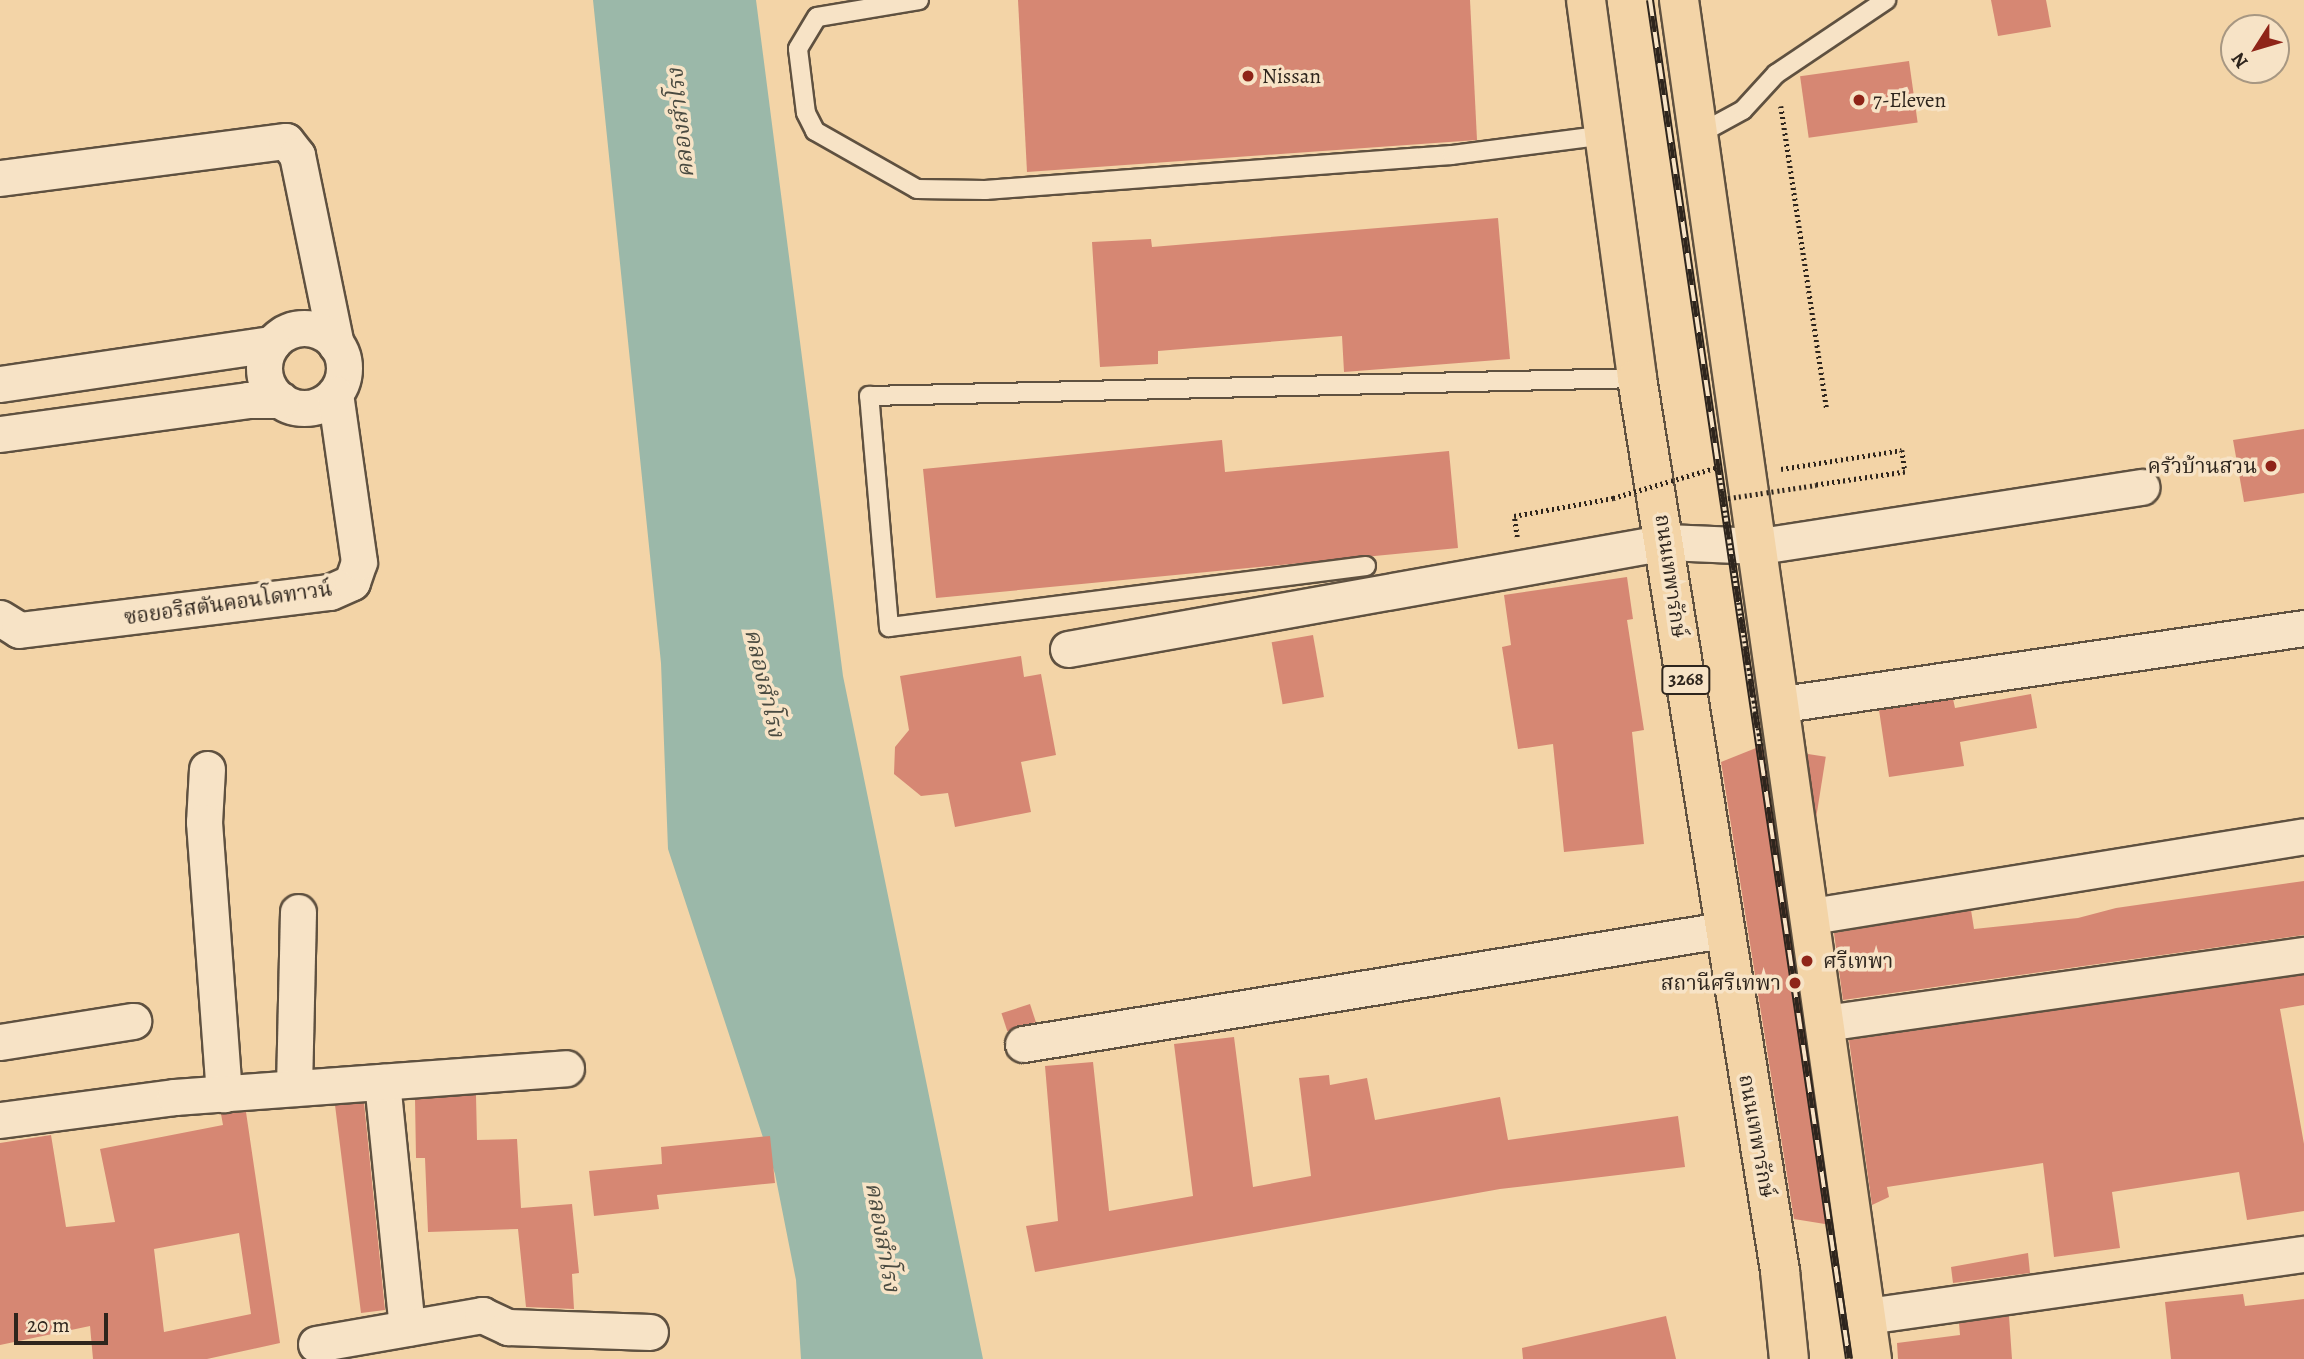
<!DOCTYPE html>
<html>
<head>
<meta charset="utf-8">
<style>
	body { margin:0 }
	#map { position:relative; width:2304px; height:1359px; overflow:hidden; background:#f3d4a7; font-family:Alegreya,"Noto Serif Thai",serif }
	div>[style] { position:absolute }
	.water>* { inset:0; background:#9bb8a9 }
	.building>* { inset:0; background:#d68773; transform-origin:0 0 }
	.path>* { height:4.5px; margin-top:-2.25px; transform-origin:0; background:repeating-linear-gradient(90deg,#2e251d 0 2px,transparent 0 5.5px) }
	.roads { filter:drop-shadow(2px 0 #5f5140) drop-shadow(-2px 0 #5f5140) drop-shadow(0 2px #5f5140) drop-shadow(0 -2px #5f5140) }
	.service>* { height:18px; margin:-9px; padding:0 9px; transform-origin:9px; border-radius:9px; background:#f7e3c6 }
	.minor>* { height:35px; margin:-17.5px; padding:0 17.5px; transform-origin:17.5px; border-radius:17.5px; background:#f7e3c6 }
	.minor>.ring { margin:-17.5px; padding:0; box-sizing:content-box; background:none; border:35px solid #f7e3c6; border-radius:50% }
	.primary>* { height:38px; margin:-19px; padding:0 19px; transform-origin:19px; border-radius:19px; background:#f3d4a7 }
	.rail>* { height:8px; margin-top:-4px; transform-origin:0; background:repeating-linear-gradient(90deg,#f7e3c6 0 16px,#2e251d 0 32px); box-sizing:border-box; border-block:2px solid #2e251d }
	.path-bridge>* { height:4.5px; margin-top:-2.25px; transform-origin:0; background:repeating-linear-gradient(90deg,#2e251d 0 2px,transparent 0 5.5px) }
	.dots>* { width:19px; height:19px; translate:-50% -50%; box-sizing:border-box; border:4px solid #f7e3c6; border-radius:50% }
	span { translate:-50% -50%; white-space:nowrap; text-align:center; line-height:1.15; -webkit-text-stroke:7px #f7e3c6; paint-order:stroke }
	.shield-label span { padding:2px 5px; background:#f7e3c6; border:2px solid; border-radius:5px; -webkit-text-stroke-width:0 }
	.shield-label { font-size:19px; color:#2e251d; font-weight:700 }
	.poi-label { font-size:21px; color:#2e251d }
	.left { translate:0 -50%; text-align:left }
	.right { translate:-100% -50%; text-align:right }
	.street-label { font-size:21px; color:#2e251d }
	.water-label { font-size:23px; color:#494a40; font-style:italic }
	.north { position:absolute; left:2220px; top:14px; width:70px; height:70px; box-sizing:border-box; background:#f7e3c6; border:2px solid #a79782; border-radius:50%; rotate:233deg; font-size:19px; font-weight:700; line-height:28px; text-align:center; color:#2e251d }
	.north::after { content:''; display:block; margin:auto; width:24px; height:32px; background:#8f2418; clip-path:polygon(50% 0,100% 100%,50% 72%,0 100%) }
	.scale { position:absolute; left:14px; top:1313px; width:94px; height:32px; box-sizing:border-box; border:4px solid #2e251d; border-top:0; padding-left:9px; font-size:21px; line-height:24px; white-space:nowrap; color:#2e251d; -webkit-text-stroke:5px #f7e3c6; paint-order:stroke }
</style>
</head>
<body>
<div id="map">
	<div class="water">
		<i style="clip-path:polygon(593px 0,756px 0,843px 676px,983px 1359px,801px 1359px,796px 1280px,775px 1174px,668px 849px,661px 663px)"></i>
	</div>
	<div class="building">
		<i style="clip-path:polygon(1018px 0,1470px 0,1477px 140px,1027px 172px)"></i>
		<i style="clip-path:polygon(1991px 0,2046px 0,2051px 27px,1998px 36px)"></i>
		<i style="left:1909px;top:61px;width:62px;height:110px;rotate:82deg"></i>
		<i style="clip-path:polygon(1498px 218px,1510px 359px,1344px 372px,1342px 336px,1158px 351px,1158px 364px,1100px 367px,1092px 242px,1151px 239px,1152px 247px)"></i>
		<i style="clip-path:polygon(2304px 429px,2304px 493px,2244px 502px,2233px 440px)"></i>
		<i style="clip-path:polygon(1222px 440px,1225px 472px,1449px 451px,1458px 548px,936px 598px,923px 469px)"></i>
		<i style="clip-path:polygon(1627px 577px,1633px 619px,1627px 620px,1644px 730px,1632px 732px,1644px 844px,1564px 852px,1553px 744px,1518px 749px,1502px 647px,1511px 645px,1504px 595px)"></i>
		<i style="left:1313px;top:635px;width:63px;height:42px;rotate:80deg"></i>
		<i style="clip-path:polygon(1021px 656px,1024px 677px,1041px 674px,1056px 755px,1021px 762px,1031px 812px,955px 827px,948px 793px,921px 796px,894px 774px,895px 747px,909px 730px,900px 676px)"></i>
		<i style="clip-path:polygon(2031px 694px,2037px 728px,1960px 742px,1964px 766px,1889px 777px,1879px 710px,1953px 699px,1955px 708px)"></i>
		<i style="clip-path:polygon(1761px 746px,1763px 746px,1831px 1225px,1794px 1219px,1721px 762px)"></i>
		<i style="left:1808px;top:754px;width:18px;height:140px;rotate:9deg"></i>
		<i style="clip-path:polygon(2304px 881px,2304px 935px,1843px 1000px,1834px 933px,1971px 910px,1974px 929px,2078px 918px,2116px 908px)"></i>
		<i style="clip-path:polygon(2304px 975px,2304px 1005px,2280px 1009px,2304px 1144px,2304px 1211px,2247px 1220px,2239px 1172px,2112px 1192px,2120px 1248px,2054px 1257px,2043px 1163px,1887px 1187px,1889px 1197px,1872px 1205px,1849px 1040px)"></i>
		<i style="left:1030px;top:1004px;width:19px;height:30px;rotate:72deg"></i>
		<i style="clip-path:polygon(1234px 1037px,1253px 1187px,1311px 1176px,1299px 1078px,1329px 1075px,1330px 1085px,1367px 1078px,1375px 1120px,1500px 1097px,1508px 1140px,1678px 1116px,1685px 1167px,1500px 1189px,1035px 1272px,1026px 1226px,1058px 1221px,1045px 1066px,1093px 1062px,1109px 1211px,1193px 1196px,1174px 1044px)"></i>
		<i style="clip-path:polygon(476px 1095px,477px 1140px,517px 1139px,521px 1208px,572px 1204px,579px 1273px,572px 1274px,574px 1309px,526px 1307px,518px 1229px,428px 1232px,425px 1158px,416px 1158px,415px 1099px)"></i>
		<i style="clip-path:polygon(364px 1103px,385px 1310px,361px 1313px,335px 1105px)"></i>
		<i style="clip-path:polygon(evenodd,246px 1112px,280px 1343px,207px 1359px,93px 1359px,90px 1326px,0 1345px,0 1143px,51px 1135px,66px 1227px,115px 1222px,100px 1149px,223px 1125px,221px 1114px,246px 1112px,239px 1233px,251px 1314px,164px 1332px,154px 1249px,239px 1233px)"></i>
		<i style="clip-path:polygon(770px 1136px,775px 1183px,657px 1195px,659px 1209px,594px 1216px,589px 1171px,662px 1164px,661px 1147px)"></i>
		<i style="clip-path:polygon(2028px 1253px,2030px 1273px,1953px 1283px,1951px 1267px)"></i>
		<i style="clip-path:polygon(2243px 1294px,2245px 1306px,2304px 1299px,2304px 1359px,2171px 1359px,2165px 1302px)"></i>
		<i style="clip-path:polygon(1666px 1316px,1676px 1359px,1523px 1359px,1522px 1348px)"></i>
		<i style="clip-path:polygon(2009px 1316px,2012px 1359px,1898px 1359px,1897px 1343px,1960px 1335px,1959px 1323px)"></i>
	</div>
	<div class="path">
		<i style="left:1781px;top:106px;width:307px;rotate:81.4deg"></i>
		<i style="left:1781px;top:469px;width:122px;rotate:-8.9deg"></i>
		<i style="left:1902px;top:450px;width:22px;rotate:82deg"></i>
		<i style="left:1905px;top:472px;width:90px;rotate:171.7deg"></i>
		<i style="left:1517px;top:537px;width:21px;rotate:-98deg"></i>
		<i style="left:1514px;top:516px;width:101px;rotate:-10.3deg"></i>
	</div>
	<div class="roads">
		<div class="service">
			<i style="left:919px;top:0;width:103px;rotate:170.5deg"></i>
			<i style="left:817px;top:17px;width:37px;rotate:121deg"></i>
			<i style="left:798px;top:49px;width:64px;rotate:82.9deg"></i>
			<i style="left:806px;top:113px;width:20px;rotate:63deg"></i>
			<i style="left:815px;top:131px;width:117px;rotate:29.6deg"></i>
			<i style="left:917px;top:189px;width:68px;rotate:0.8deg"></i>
			<i style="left:985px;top:190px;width:468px;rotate:-4.3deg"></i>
			<i style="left:1452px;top:155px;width:156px;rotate:-7.4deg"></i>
			<i style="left:1699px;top:134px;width:50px;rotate:-28.6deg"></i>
			<i style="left:1743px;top:110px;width:49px;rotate:-47.5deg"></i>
			<i style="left:1776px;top:74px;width:133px;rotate:-33.9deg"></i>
			<i style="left:1366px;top:566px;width:481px;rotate:172.7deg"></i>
			<i style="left:889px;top:627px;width:232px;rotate:-94.9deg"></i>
			<i style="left:869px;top:396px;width:768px;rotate:-1.34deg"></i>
		</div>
		<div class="minor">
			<i style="left:0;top:178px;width:288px;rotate:-7.4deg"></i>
			<i style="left:286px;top:141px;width:18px;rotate:52deg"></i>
			<i style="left:297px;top:155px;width:194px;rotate:78.4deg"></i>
			<i class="ring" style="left:264px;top:328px;width:45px;height:45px"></i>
			<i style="left:0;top:384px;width:275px;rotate:-8.4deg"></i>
			<i style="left:0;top:434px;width:250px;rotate:-7.8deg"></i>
			<i style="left:248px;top:400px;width:33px"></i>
			<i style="left:0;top:618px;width:22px;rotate:32deg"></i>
			<i style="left:19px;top:630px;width:313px;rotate:-7deg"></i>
			<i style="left:330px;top:592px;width:24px;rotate:-24deg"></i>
			<i style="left:352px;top:582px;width:21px;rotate:-71deg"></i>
			<i style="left:359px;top:562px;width:170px;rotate:-98.1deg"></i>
			<i style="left:1068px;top:649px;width:607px;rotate:-10.14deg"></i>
			<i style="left:1666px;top:542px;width:94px;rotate:2.4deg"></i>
			<i style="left:1760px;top:546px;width:386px;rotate:-8.8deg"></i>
			<i style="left:1783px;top:704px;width:527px;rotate:-8.3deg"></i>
			<i style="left:207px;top:769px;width:53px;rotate:93.2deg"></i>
			<i style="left:204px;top:822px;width:273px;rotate:85.8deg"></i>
			<i style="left:1812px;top:916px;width:498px;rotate:-9.2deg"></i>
			<i style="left:1825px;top:1023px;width:484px;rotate:-8.1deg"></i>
			<i style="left:0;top:1042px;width:135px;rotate:-9deg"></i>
			<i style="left:1023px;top:1044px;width:708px;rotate:-9.26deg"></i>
			<i style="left:382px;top:1082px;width:247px;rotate:84.2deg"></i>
			<i style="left:294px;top:1088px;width:176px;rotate:-88.7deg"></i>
			<i style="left:0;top:1120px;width:177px;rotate:-7.5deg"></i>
			<i style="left:175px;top:1097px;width:392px;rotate:-4.2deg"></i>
			<i style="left:1867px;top:1316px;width:441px;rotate:-8.1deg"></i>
			<i style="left:316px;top:1344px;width:169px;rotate:-9.9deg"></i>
			<i style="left:482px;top:1315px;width:29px;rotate:25deg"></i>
			<i style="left:508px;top:1327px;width:142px;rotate:2deg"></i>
		</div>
		<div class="primary">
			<i style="left:1586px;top:0;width:381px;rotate:82.3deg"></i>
			<i style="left:1637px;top:378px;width:904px;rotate:80.9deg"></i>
			<i style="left:1780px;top:1271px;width:88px;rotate:84.2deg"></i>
			<i style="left:1679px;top:0;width:1373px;rotate:81.92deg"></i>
		</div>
	</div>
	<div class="rail">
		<i style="left:1650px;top:0;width:1373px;rotate:81.67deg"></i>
	</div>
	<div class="path-bridge">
		<i style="left:1613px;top:498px;width:109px;rotate:-16.4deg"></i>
		<i style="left:1718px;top:467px;width:282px;rotate:81.2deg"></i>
		<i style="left:1723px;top:499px;width:94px;rotate:-8.6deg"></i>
	</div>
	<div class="dots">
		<i style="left:1248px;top:76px;background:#8f2418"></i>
		<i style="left:1859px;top:100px;background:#8f2418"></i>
		<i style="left:2271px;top:466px;background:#8f2418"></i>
		<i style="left:1807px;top:961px;background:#8f2418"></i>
		<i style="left:1795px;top:983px;background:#8f2418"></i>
	</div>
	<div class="shield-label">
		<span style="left:1686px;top:680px">3268</span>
	</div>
	<div class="poi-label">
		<span class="left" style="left:1262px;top:76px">Nissan</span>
		<span class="left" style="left:1873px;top:100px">7-Eleven</span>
		<span class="right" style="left:2257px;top:466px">ครัวบ้านสวน</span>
		<span class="left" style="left:1823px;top:961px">ศรีเทพา</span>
		<span class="right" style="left:1781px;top:983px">สถานีศรีเทพา</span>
	</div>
	<div class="street-label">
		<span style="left:1671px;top:576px;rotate:82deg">ถนนเทพารักษ์</span>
		<span style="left:228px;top:603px;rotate:-8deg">ซอยอริสตันคอนโดทาวน์</span>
		<span style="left:1757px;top:1136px;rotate:80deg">ถนนเทพารักษ์</span>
	</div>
	<div class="water-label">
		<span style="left:681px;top:123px;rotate:-96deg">คลองสำโรง</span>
		<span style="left:764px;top:683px;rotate:77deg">คลองสำโรง</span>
		<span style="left:882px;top:1237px;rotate:80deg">คลองสำโรง</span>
	</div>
	<div class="north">N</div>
	<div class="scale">20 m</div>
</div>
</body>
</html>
